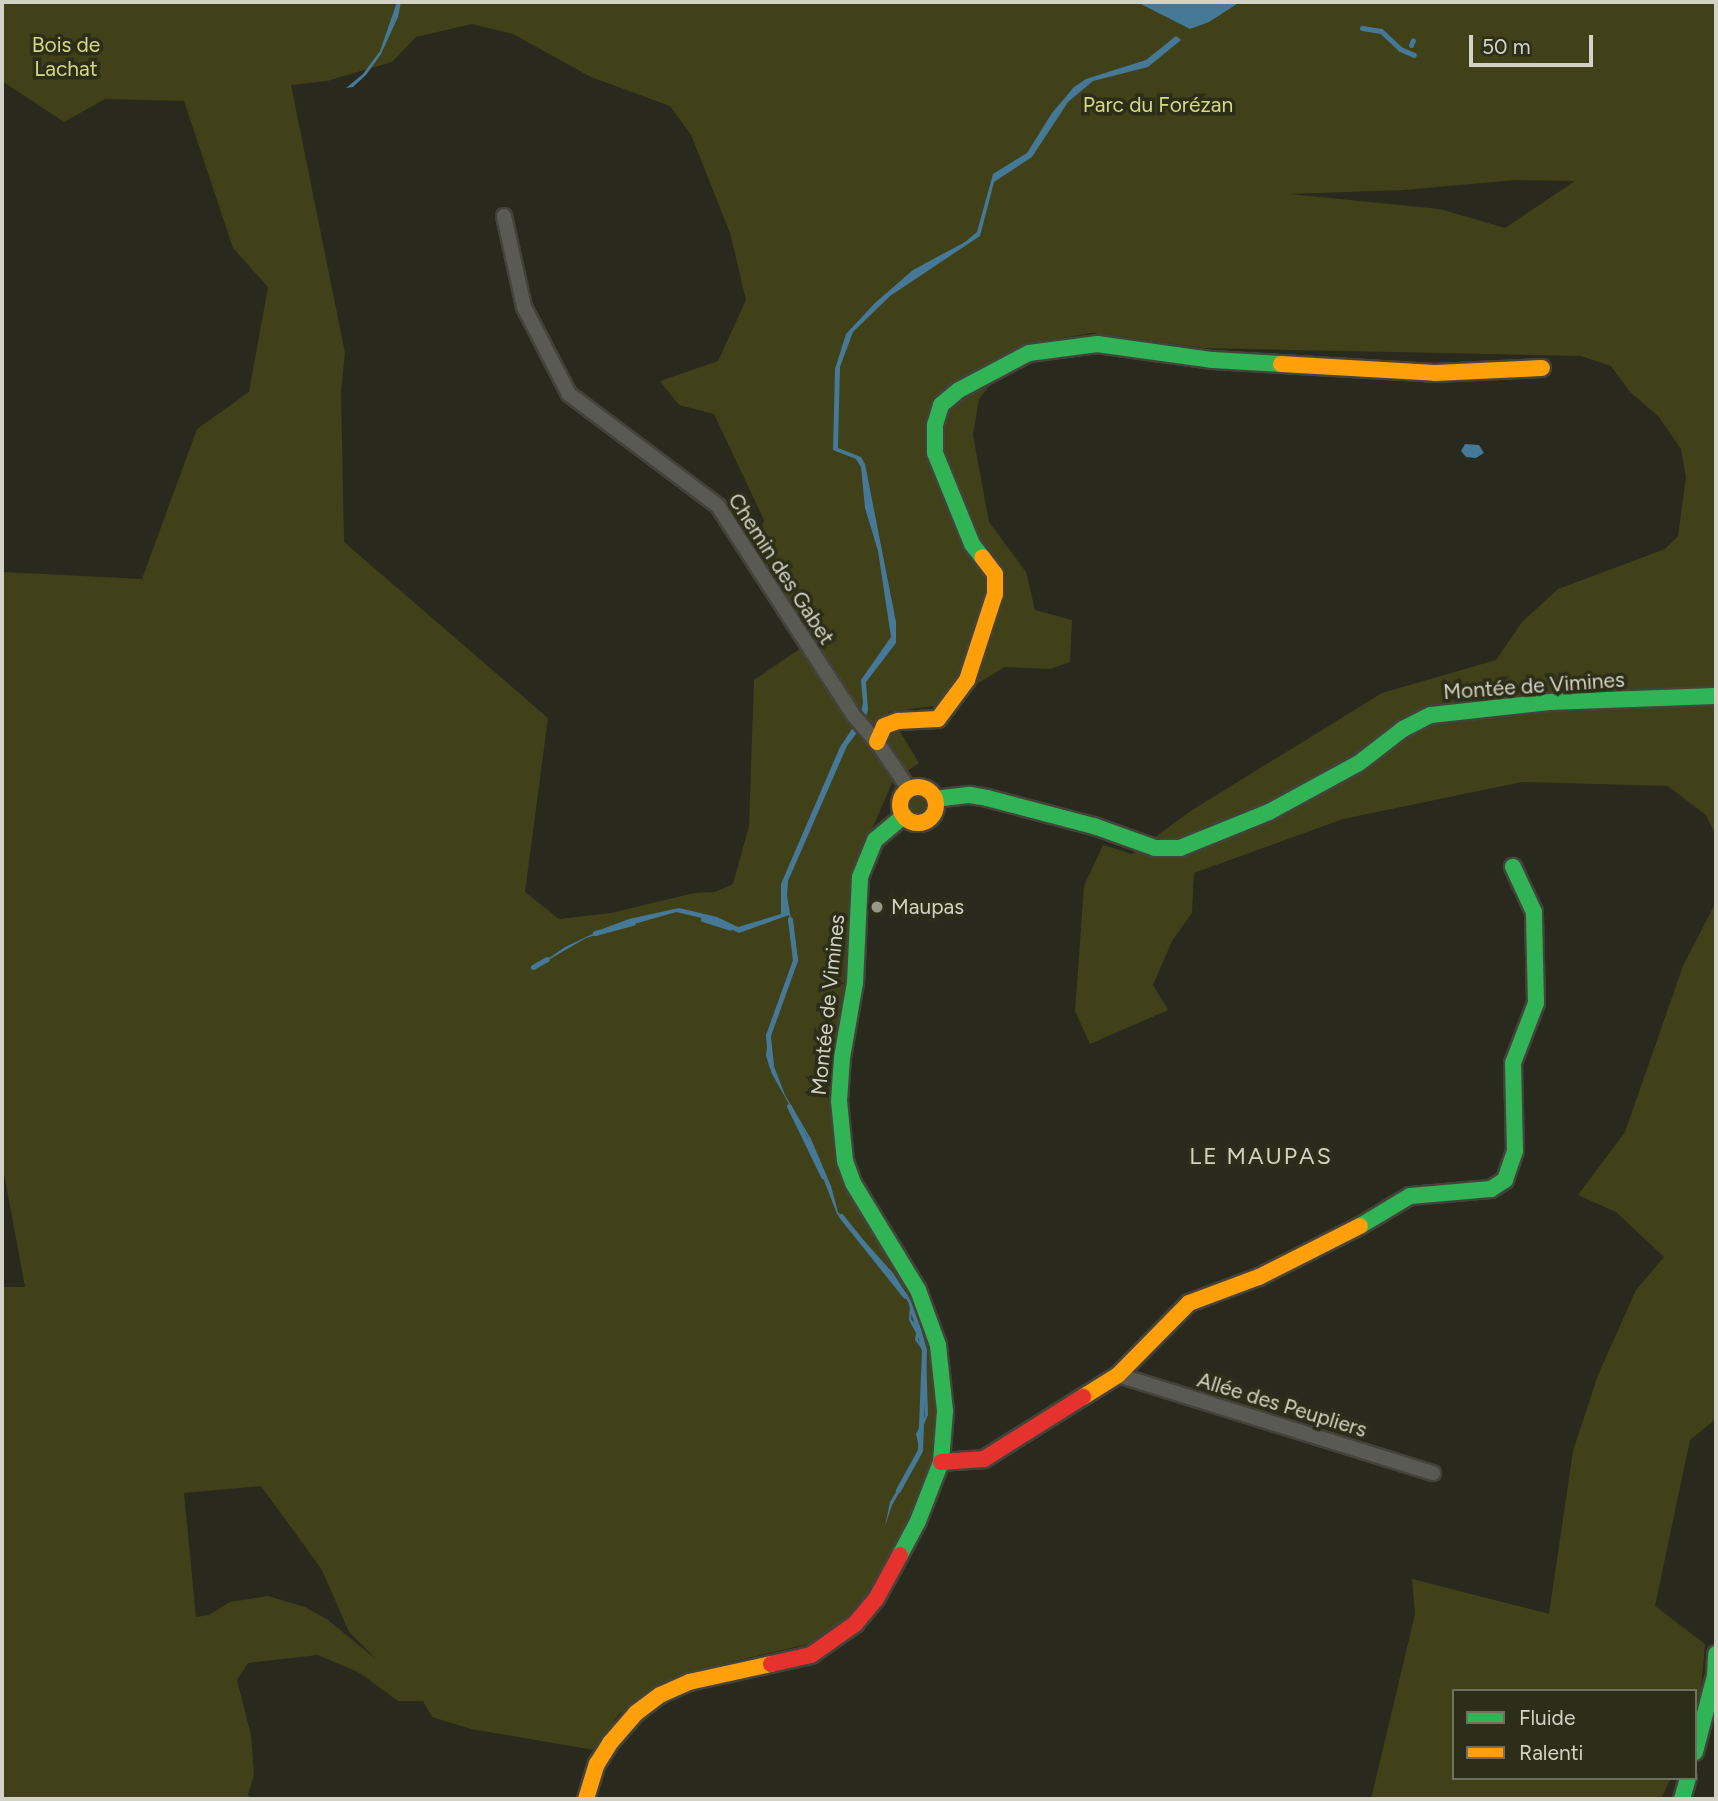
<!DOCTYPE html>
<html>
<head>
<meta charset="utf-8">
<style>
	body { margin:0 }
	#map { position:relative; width:1718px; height:1801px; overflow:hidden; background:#29291e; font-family:Figtree,sans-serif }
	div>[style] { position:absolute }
	.green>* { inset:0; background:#404118 }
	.round { border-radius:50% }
	.water>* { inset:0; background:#457997 }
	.stream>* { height:5px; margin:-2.5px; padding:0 2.5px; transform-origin:2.5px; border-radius:2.5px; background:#457997 }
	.roads { filter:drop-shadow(2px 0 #43433a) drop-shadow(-2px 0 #43433a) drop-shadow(0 2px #43433a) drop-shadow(0 -2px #43433a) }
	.street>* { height:14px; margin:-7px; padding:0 7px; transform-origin:7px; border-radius:7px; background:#595a51 }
	.fast>* { height:16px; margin:-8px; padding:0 8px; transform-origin:8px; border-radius:8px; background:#30b455 }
	.slow>* { height:16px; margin:-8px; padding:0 8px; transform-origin:8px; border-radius:8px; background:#ff9f0a }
	.slow>.ring { margin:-8px; padding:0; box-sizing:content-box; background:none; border:16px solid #ff9f0a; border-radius:50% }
	.jam>* { height:16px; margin:-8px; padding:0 8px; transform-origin:8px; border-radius:8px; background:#e5322d }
	.dots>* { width:19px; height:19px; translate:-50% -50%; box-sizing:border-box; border:4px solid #2d2e19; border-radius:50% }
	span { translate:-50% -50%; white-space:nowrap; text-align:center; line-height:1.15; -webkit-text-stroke:7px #2d2e19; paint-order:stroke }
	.park-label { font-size:21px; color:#d6d983 }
	.street-label { font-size:21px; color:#d2d3c6 }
	.poi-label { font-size:21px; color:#d2d3c6 }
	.left { translate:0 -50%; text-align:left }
	.neighbourhood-label { font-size:23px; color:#d2d3c6; letter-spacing:2px }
	.frame { position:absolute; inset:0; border:4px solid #d2d3c6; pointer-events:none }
	.legend { position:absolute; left:1452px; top:1689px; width:245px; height:91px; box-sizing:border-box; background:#2d2e19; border:2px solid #6f705e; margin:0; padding:9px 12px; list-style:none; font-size:21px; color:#d2d3c6 }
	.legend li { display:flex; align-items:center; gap:14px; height:35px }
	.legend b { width:35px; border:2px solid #6f705e }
	.scale { position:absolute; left:1469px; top:35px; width:124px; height:32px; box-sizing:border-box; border:4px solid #d2d3c6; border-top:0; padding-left:9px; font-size:21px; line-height:24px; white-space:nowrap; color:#d2d3c6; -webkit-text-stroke:5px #2d2e19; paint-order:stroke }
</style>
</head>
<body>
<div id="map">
	<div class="green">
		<i style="clip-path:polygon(evenodd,2px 2px,1716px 2px,1716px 836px,1706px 815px,1668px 786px,1522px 782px,1343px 819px,1194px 873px,1192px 913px,1172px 941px,1153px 985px,1168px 1010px,1090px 1044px,1075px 1011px,1084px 886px,1103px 845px,1132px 854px,1192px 810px,1382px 693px,1496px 660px,1522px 622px,1558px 589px,1665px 549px,1678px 536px,1686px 477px,1681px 449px,1658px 416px,1630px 392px,1611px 366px,1581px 356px,1202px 348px,1092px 333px,1021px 345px,979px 399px,973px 435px,989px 522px,1026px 572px,1035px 610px,1072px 620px,1070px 662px,1050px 669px,1005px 667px,942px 705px,888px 712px,919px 763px,893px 781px,854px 870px,852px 923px,840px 1017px,836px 1157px,911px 1275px,942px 1403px,933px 1474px,867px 1604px,830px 1639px,684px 1673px,619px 1714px,594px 1750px,471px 1729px,432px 1717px,423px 1701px,398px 1701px,360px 1673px,318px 1655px,248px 1663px,237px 1680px,251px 1735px,254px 1774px,248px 1795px,252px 1799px,2px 1799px,2px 1287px,25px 1287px,2px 1163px,2px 572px,142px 579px,197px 429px,249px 392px,268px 287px,233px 248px,184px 101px,105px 99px,64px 122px,2px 81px,2px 2px,472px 24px,513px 34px,591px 77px,670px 106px,691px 135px,730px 233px,746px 300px,718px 361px,660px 381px,679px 405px,714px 414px,764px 520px,756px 541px,808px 635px,798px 650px,754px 680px,749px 826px,733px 884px,715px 892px,694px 893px,611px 913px,559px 919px,525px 892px,548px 718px,344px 542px,341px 391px,345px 353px,291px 85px,327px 81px,392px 62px,416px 37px,472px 24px,2px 2px,1516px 180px,1575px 181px,1505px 228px,1440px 209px,1290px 194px,1404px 190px,1516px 180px,2px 2px,261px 1486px,322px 1570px,349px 1632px,377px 1660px,328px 1620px,305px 1607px,268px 1596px,230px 1602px,209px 1615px,196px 1617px,184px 1493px,261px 1486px)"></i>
		<i class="round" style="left:909px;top:796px;width:18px;height:18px"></i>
		<i style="clip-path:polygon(1716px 902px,1716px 1419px,1690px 1440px,1655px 1606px,1705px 1644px,1701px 1690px,1695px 1707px,1695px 1691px,1454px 1691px,1454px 1778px,1671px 1778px,1661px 1799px,1371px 1799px,1415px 1614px,1412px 1579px,1549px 1614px,1573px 1451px,1598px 1375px,1636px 1290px,1664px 1257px,1616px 1212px,1578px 1195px,1625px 1132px,1683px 966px)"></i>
	</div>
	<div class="water">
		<i style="clip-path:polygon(397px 2px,401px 2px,398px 17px,381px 54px,366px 75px,353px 87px,346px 88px,363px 74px,380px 51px)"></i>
		<i style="clip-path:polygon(1137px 2px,1196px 3px,1240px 2px,1209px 22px,1190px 29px)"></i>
		<i style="clip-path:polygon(1176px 36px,1181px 40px,1148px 67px,1093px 81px,1068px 102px,1032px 157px,994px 182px,980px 236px,890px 296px,853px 332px,840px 367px,838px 448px,861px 457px,865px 464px,896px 622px,896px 643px,866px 682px,868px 710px,864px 723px,847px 746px,788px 881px,787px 896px,798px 959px,771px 1035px,770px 1056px,785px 1095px,811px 1139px,831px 1186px,838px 1212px,893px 1273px,913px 1304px,911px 1319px,918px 1328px,918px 1340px,926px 1351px,928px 1415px,919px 1436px,922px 1453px,892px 1505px,885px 1526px,890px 1502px,920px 1452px,916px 1434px,925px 1416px,924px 1352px,915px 1340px,916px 1333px,909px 1320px,910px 1305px,891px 1274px,837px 1214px,807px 1136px,772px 1074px,766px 1056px,768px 1036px,795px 962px,789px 915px,739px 933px,715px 921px,676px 912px,586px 938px,533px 969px,565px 947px,605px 928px,629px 919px,679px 908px,717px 917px,738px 927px,781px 914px,781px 884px,840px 747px,860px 717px,863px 703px,861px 680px,891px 637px,878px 551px,865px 508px,861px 467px,856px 459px,833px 450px,835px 369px,846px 334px,875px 303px,913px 270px,965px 242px,977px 232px,993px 174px,1027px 153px,1052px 113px,1074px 87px,1086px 79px,1146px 60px)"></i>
		<i style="clip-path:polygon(1465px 444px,1479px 445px,1484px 453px,1476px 458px,1466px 457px,1461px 451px)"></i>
	</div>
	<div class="stream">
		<i style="left:1362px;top:28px;width:19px;rotate:9deg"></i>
		<i style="left:1381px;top:31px;width:26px;rotate:43deg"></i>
		<i style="left:1400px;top:49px;width:15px;rotate:23deg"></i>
		<i style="left:1411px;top:45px;width:5px;rotate:-68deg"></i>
		<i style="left:703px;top:919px;width:28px;rotate:18deg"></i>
		<i style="left:595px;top:933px;width:39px;rotate:-15deg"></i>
		<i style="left:533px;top:967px;width:16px;rotate:-30deg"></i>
		<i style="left:771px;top:1065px;width:30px;rotate:-96deg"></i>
		<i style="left:768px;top:1035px;width:80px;rotate:-70.2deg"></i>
		<i style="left:795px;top:960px;width:41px;rotate:-97deg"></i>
		<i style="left:789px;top:1106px;width:78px;rotate:64.1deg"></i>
		<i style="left:841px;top:1216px;width:102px;rotate:51.3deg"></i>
		<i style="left:898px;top:1490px;width:46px;rotate:-61.2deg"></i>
		<i style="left:920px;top:1450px;width:100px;rotate:-87.7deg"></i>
		<i style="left:924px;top:1350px;width:48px;rotate:-105.8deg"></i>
	</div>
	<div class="roads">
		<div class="street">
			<i style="left:504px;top:216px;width:93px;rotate:77.6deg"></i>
			<i style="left:524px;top:307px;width:98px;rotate:62.7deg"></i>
			<i style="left:569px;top:394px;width:186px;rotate:36.9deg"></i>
			<i style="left:718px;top:506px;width:250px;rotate:57.1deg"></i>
			<i style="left:854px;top:716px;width:35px;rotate:49deg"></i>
			<i style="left:877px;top:742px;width:57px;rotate:55.8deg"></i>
			<i style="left:1118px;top:1375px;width:330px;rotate:17.3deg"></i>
		</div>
		<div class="fast">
			<i style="left:982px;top:557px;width:16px;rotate:-128deg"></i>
			<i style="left:972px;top:544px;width:98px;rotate:-112.1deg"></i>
			<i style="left:935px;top:453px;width:28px;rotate:-90deg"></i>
			<i style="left:935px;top:425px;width:21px;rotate:-73deg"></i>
			<i style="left:941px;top:405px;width:23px;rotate:-40deg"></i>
			<i style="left:959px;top:390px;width:79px;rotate:-27.9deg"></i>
			<i style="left:1029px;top:353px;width:69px;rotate:-7.5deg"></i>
			<i style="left:1097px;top:344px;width:117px;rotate:7.9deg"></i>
			<i style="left:1213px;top:360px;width:68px;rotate:3.4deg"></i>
			<i style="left:935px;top:799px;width:35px;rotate:-7deg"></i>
			<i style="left:970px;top:795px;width:17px;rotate:10deg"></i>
			<i style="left:987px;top:798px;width:111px;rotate:14.7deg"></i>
			<i style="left:1094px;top:826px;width:65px;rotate:19.8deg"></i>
			<i style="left:1155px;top:848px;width:25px"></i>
			<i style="left:1180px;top:848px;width:96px;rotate:-22deg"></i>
			<i style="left:1269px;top:812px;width:102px;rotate:-28.6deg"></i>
			<i style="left:1359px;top:763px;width:56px;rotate:-37.7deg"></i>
			<i style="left:1403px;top:729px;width:31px;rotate:-27deg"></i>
			<i style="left:1431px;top:715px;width:119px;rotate:-6.3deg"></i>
			<i style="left:1549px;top:702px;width:167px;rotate:-2.1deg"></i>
			<i style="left:1360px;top:1226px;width:58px;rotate:-31deg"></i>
			<i style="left:1410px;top:1196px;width:81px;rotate:-4.9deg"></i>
			<i style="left:1491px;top:1189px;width:17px;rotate:-33deg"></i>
			<i style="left:1505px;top:1180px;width:31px;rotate:-71deg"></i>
			<i style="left:1515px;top:1151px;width:88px;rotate:-91.3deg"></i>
			<i style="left:1513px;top:1063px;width:64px;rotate:-69deg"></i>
			<i style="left:1536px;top:1003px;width:91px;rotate:-91.3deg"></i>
			<i style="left:1534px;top:912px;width:50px;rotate:-115deg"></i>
			<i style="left:900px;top:1555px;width:38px;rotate:-62deg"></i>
			<i style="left:918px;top:1521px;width:63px;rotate:-68.7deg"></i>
			<i style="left:941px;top:1462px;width:51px;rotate:-85.5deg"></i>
			<i style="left:945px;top:1411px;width:66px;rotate:-96.1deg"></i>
			<i style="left:938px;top:1345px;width:59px;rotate:-110deg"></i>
			<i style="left:918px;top:1290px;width:125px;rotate:-121.3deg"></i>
			<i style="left:853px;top:1183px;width:23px;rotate:-110deg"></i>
			<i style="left:845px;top:1161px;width:60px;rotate:-95.7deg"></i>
			<i style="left:839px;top:1101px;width:43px;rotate:-86deg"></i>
			<i style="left:842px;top:1058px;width:76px;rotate:-80.2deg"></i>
			<i style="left:855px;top:983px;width:106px;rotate:-87.3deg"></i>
			<i style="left:860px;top:877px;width:40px;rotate:-68deg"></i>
			<i style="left:875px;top:840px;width:38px;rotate:-40deg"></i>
			<i style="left:1695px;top:1752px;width:79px;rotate:-75.3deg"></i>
			<i style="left:1715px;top:1676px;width:22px;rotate:-87deg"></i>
			<i style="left:1682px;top:1799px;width:22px;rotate:-74deg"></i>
		</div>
		<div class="slow">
			<i style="left:1281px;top:364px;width:154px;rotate:3.3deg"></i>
			<i style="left:1435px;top:373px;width:107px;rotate:-2.7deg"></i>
			<i style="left:877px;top:742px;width:17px;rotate:-66deg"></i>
			<i style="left:884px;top:726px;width:15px;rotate:-20deg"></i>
			<i style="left:898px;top:721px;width:40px;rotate:-2.9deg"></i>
			<i style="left:938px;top:719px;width:49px;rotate:-53.4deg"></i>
			<i style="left:967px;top:680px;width:90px;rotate:-72deg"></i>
			<i style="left:995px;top:594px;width:20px;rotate:-90deg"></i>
			<i style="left:995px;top:574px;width:21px;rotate:-127deg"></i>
			<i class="ring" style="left:900px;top:787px;width:20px;height:20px"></i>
			<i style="left:1083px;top:1397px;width:41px;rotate:-32.2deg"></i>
			<i style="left:1118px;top:1375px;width:101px;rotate:-45.4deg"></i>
			<i style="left:1189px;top:1303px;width:75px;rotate:-20.4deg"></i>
			<i style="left:1259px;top:1277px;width:113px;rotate:-26.8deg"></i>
			<i style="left:586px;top:1799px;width:37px;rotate:-73deg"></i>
			<i style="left:597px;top:1764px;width:25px;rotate:-58deg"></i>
			<i style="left:610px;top:1743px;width:40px;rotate:-49deg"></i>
			<i style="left:636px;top:1713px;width:30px;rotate:-37deg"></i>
			<i style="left:660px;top:1695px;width:32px;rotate:-24deg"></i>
			<i style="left:689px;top:1682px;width:84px;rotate:-12.4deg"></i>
		</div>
		<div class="jam">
			<i style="left:941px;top:1462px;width:43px;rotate:-4deg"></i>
			<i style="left:984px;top:1459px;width:117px;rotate:-32.1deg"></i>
			<i style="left:771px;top:1664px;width:41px;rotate:-12.7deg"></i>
			<i style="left:811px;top:1655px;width:54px;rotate:-35.2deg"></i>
			<i style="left:855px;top:1624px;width:33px;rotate:-50deg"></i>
			<i style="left:876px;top:1599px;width:50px;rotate:-61.4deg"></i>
		</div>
	</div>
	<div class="dots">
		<i style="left:877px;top:907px;background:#97988b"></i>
	</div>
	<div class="park-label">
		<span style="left:66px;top:57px">Bois de<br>Lachat</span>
		<span style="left:1158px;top:105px">Parc du Forézan</span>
	</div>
	<div class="street-label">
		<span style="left:781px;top:569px;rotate:57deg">Chemin des Gabet</span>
		<span style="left:1534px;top:686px;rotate:-4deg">Montée de Vimines</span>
		<span style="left:828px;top:1005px;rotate:-84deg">Montée de Vimines</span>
		<span style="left:1282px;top:1405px;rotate:17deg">Allée des Peupliers</span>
	</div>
	<div class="poi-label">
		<span class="left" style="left:891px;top:907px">Maupas</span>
	</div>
	<div class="neighbourhood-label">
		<span style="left:1261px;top:1156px">LE MAUPAS</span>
	</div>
	<div class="frame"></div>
	<ul class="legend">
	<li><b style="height:9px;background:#30b455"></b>Fluide</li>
	<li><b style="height:9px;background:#ff9f0a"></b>Ralenti</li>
	</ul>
	<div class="scale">50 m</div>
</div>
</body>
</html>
